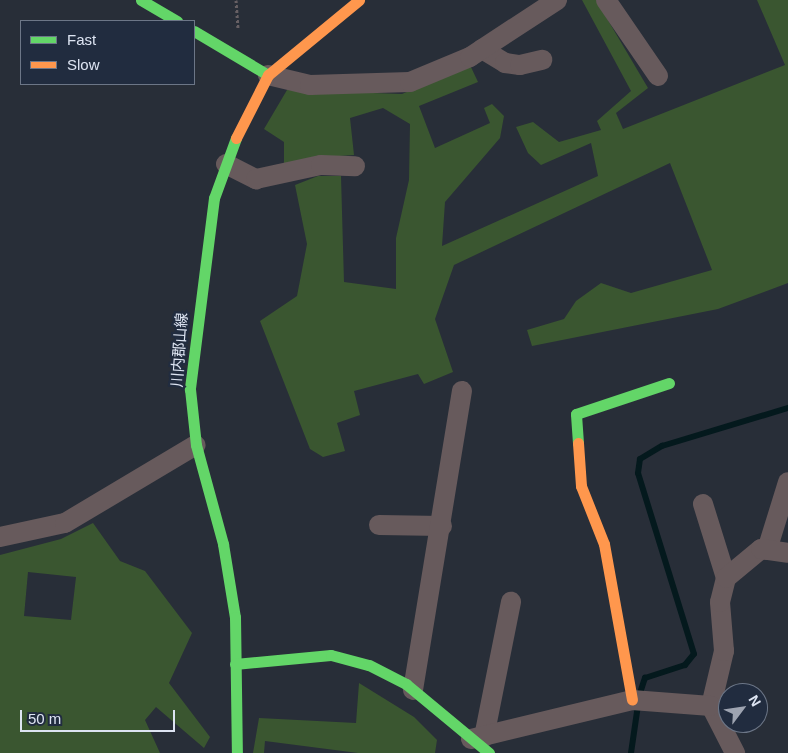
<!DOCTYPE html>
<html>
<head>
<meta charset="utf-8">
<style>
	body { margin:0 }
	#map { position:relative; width:788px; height:753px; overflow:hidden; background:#282e38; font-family:Arial,"Noto Sans JP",sans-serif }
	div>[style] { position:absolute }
	.green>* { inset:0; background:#3a5630 }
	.stream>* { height:6px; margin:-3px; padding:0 3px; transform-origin:3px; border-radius:3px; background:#04191d }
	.path>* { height:3px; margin-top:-1.5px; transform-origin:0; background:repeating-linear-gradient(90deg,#676064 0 2.5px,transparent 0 5px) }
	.street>* { height:20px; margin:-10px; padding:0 10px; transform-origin:10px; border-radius:10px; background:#675a5c }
	.fast>* { height:11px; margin:-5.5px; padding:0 5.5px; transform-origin:5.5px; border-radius:5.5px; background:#63d668 }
	.slow>* { height:11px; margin:-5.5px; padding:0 5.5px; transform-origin:5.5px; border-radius:5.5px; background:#ff974d }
	span { translate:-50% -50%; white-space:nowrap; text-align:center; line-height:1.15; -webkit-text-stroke:4.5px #212c3f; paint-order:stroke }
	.street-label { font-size:15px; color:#dde4f2 }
	.legend { position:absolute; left:20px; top:20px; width:175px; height:65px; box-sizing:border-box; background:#212c3f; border:1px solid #6c7687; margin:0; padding:6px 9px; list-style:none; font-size:15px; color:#dde4f2 }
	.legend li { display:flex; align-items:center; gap:10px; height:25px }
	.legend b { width:25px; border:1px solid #6c7687 }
	.north { position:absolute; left:718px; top:683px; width:50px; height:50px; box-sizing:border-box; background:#212c3f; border:1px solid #6c7687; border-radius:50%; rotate:59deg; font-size:14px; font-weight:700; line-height:20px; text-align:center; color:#dde4f2 }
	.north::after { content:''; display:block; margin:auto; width:18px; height:22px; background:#9ea4b1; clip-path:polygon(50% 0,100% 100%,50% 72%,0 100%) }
	.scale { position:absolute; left:20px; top:710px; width:155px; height:22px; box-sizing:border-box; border:2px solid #dde4f2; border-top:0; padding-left:6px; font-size:15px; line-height:18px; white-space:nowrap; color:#dde4f2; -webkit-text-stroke:4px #212c3f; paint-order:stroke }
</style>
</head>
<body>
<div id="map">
	<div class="green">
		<i style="clip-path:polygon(582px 0,596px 0,648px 88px,616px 113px,623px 129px,785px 65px,757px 0,788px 0,788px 283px,718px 309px,532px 346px,527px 330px,564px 319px,576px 301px,601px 283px,631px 293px,712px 270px,670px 163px,454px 265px,435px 319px,453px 372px,424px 384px,418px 374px,354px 391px,360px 415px,337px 423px,345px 451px,323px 457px,310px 449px,260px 321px,297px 296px,307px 244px,295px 185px,318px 176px,341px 176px,344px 282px,396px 289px,396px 238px,409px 180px,410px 124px,383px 108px,350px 118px,354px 155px,312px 158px,284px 166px,284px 142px,264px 129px,287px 90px,402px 94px,470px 65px,478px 82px,419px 106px,435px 148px,490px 123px,484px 108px,492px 104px,504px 116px,500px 138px,445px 202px,442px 246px,598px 176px,591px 143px,541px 165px,528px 153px,516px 127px,533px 122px,559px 142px,601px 130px,597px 121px,631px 91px)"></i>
		<i style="clip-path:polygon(evenodd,93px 523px,120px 561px,145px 571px,192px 633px,169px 683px,210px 737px,204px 748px,156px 707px,145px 720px,160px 753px,0 753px,0 555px,61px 539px,93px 523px,28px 572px,76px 577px,71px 620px,24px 616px,28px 572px)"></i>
		<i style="clip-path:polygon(359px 683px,414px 717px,437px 740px,435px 753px,358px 753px,265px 741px,264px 753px,253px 753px,259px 718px,356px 723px)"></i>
	</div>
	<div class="stream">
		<i style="left:641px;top:690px;width:13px;rotate:-72deg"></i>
		<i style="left:645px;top:678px;width:42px;rotate:-18deg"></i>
		<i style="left:685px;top:665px;width:14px;rotate:-51deg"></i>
		<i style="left:694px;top:654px;width:189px;rotate:-107.2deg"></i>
		<i style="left:638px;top:473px;width:14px;rotate:-82deg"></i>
		<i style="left:640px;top:459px;width:26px;rotate:-31deg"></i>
		<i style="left:662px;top:446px;width:132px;rotate:-16.8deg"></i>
		<i style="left:631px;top:753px;width:49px;rotate:-81.7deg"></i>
	</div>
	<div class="path">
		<i style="left:236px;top:0;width:29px;rotate:86deg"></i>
	</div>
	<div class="street">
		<i style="left:606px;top:0;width:92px;rotate:55.6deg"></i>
		<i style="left:482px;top:49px;width:27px;rotate:31deg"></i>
		<i style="left:505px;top:63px;width:15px;rotate:8deg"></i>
		<i style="left:520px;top:65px;width:23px;rotate:-13deg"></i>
		<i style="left:268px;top:75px;width:43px;rotate:13.4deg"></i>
		<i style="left:310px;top:85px;width:100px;rotate:-1.7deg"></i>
		<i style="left:410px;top:82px;width:65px;rotate:-22.6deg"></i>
		<i style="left:470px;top:57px;width:104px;rotate:-33.2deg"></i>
		<i style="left:226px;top:164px;width:34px;rotate:27deg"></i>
		<i style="left:256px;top:179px;width:66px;rotate:-12.2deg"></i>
		<i style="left:321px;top:165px;width:34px;rotate:2deg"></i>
		<i style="left:703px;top:504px;width:77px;rotate:72.7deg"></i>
		<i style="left:379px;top:525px;width:63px;rotate:0.9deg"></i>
		<i style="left:0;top:537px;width:66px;rotate:-12.2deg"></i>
		<i style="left:65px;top:523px;width:152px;rotate:-30.8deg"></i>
		<i style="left:767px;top:550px;width:71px;rotate:-72.8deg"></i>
		<i style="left:413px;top:690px;width:303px;rotate:-80.7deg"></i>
		<i style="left:711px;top:706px;width:57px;rotate:-76.7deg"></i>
		<i style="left:724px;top:651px;width:49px;rotate:-94.7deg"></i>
		<i style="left:720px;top:602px;width:25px;rotate:-76deg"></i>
		<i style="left:726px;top:578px;width:45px;rotate:-39.6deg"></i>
		<i style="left:761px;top:549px;width:27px;rotate:8deg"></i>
		<i style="left:711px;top:706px;width:53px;rotate:62.9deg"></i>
		<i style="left:484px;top:737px;width:138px;rotate:-78.7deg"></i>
		<i style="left:471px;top:739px;width:166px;rotate:-13.6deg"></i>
		<i style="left:632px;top:700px;width:79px;rotate:4.3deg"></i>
	</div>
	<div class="fast">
		<i style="left:141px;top:0;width:42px;rotate:30.3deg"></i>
		<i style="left:194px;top:31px;width:86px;rotate:30.7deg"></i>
		<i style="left:236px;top:138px;width:64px;rotate:110.1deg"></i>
		<i style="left:214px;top:198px;width:193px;rotate:97.2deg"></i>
		<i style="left:190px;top:389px;width:56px;rotate:83.9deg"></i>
		<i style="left:196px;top:445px;width:103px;rotate:74.7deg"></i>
		<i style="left:223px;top:544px;width:74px;rotate:80.7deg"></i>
		<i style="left:235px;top:617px;width:136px;rotate:89.2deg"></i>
		<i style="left:578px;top:443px;width:29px;rotate:-94deg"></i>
		<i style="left:576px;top:414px;width:98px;rotate:-18.4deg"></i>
		<i style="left:235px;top:664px;width:96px;rotate:-5.4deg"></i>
		<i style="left:331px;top:655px;width:39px;rotate:15deg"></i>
		<i style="left:369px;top:665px;width:42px;rotate:27.2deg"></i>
		<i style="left:406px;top:684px;width:108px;rotate:39.7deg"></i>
	</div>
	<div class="slow">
		<i style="left:236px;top:138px;width:71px;rotate:-63.1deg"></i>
		<i style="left:268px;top:75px;width:118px;rotate:-39.5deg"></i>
		<i style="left:578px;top:443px;width:43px;rotate:86deg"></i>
		<i style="left:581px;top:486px;width:62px;rotate:68.4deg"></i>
		<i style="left:604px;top:544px;width:158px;rotate:79.8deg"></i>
	</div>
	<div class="street-label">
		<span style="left:179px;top:350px;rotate:-86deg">川内郡山線</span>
	</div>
	<ul class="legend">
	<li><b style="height:6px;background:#63d668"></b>Fast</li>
	<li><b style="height:6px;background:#ff974d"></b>Slow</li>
	</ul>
	<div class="north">N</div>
	<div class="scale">50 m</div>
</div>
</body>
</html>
